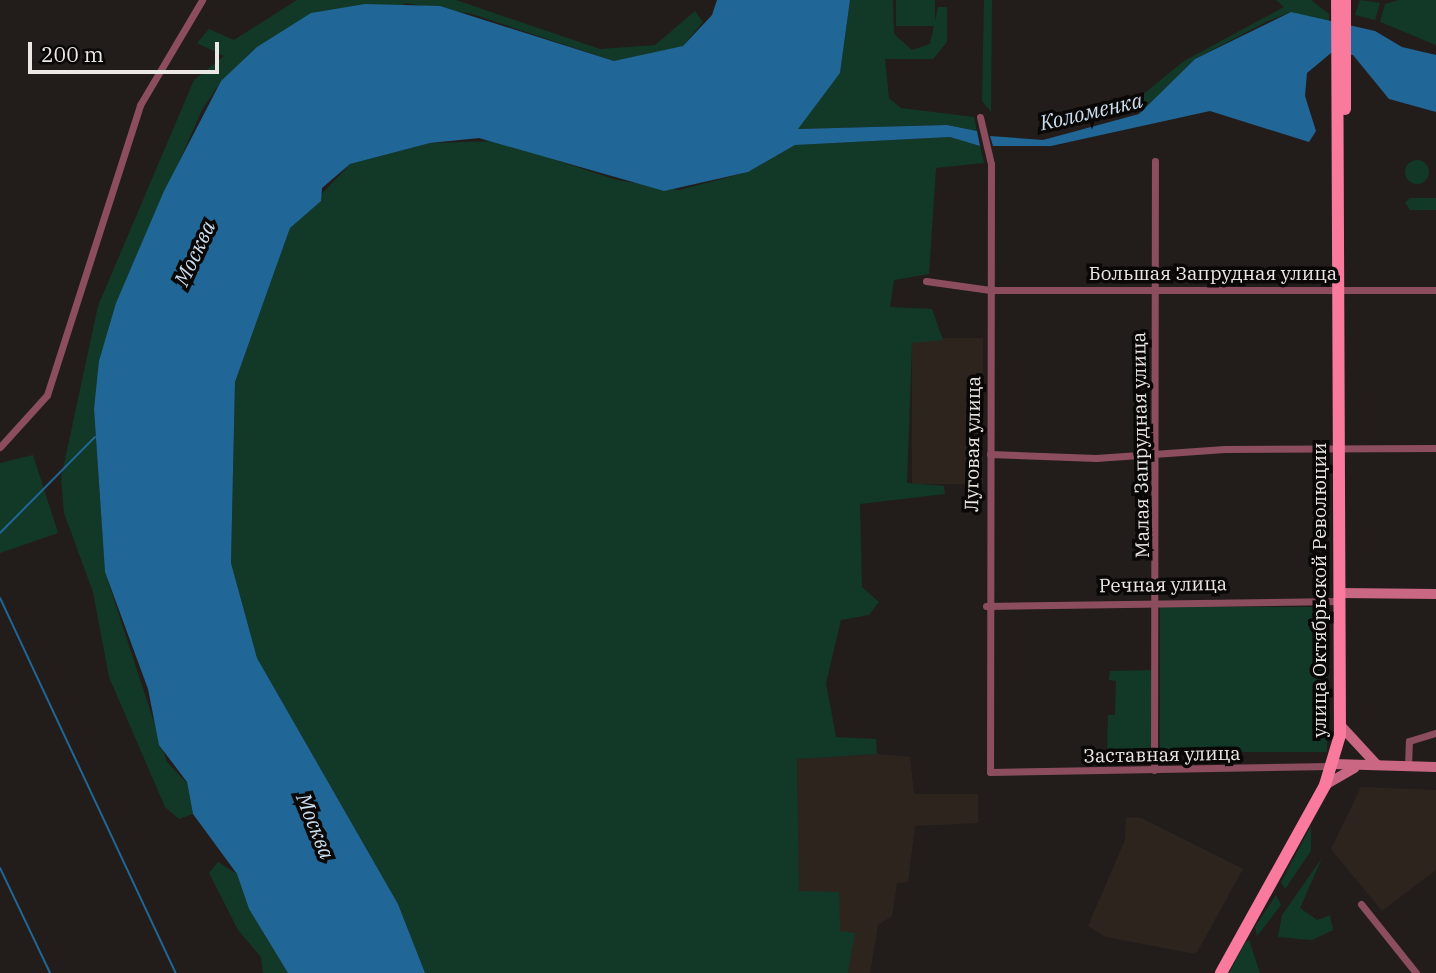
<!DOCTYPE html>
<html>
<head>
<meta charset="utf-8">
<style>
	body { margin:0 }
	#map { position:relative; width:1436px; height:973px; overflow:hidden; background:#221d1b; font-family:"IBM Plex Serif",serif }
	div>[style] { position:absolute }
	.built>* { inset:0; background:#2e241e; transform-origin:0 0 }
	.green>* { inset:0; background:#123927; transform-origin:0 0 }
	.round { border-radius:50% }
	.water>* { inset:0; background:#206696 }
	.stream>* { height:2px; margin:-1px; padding:0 1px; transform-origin:1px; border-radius:1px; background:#206696 }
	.street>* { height:7px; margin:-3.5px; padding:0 3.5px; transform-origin:3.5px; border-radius:3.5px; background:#8c4e5e }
	.secondary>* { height:10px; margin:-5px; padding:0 5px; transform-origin:5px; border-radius:5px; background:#ca6782 }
	.primary>* { height:12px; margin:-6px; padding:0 6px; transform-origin:6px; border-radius:6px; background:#fa7a9e }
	span { translate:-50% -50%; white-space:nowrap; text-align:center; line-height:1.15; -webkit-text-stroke:7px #0a0807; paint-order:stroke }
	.street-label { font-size:19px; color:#ebe8e6 }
	.water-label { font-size:21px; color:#cadeef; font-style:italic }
	.scale { position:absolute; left:28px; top:42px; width:191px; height:32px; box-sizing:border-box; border:4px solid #ebe8e6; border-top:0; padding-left:9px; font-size:21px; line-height:24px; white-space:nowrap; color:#ebe8e6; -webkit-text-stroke:5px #0a0807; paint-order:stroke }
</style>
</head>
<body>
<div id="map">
	<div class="built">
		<i style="left:983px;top:338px;width:146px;height:71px;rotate:90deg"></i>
		<i style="clip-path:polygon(877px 754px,910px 757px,914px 794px,978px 794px,978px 823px,915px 826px,908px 882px,897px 883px,892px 916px,878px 925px,870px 973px,848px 973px,854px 933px,840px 932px,799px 891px,797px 759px)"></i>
		<i style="clip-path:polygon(1361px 787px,1436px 790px,1436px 870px,1382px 911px,1331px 849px)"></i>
		<i style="clip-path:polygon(1126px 817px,1141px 818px,1243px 869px,1196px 954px,1106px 937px,1088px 926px,1125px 840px)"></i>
	</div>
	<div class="green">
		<i style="clip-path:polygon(297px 0,456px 0,600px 49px,655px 45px,695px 11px,703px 22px,683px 46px,664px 55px,614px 61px,472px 14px,406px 3px,221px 81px,202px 110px,116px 303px,94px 409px,105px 572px,167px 762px,187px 783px,193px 814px,179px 819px,165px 807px,109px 677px,93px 592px,64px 513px,61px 478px,98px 306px,194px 80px,224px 56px,197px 43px,209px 29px,234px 40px)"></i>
		<i style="clip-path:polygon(850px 0,893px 0,894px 34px,912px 50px,930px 44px,938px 7px,947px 7px,947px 42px,933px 59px,885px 59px,889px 98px,901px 108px,974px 117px,977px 131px,947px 125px,796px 129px,840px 73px)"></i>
		<i style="left:896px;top:0;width:39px;height:26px"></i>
		<i style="clip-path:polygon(984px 0,992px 0,991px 112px,982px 101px)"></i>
		<i style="clip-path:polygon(1276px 0,1311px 0,1329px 14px,1329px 26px,1291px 12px,1268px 21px,1195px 59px,1139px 114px,1141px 96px,1184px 61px,1284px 7px)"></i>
		<i style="clip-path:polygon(1360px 0,1380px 3px,1375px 20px,1355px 15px)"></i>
		<i style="clip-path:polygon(1399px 0,1436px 0,1436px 45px,1380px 22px,1385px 4px)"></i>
		<i style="clip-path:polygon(950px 137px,980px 146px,984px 163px,936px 168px,929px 274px,894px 280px,890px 307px,932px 309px,943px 340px,912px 343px,907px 483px,944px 486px,945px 494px,860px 504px,862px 587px,879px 602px,869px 615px,841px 620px,826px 683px,836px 737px,876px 739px,877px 754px,797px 759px,799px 891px,839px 892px,840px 931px,855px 933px,848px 973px,425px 973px,398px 904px,257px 658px,231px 563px,235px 382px,290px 228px,350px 164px,430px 143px,497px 141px,617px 180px,679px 190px,748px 172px,795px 145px)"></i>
		<i class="round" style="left:1405px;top:160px;width:24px;height:24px"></i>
		<i style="clip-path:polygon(1410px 198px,1436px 198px,1436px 210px,1410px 210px,1405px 203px)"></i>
		<i style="clip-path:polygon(33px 455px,58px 533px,0 553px,0 463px)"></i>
		<i style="left:1160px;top:607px;width:167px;height:145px"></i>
		<i style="clip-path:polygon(1153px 670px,1151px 757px,1107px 756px,1108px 715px,1115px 715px,1116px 681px,1109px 680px,1110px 671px)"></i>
		<i style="clip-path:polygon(1311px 826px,1311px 851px,1285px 889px,1281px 882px)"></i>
		<i style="clip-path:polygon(1322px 858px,1300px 908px,1317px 920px,1330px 915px,1333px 930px,1312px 940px,1278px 937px,1282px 915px)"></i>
		<i style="clip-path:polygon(218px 862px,237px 874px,249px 909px,288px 973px,263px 973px,261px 957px,238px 930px,209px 873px)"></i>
		<i style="clip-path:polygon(1276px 895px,1281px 905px,1257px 936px,1255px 927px)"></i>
		<i style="clip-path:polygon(1249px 940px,1260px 973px,1229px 973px,1245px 943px)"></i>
	</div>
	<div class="water">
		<i style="clip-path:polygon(717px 0,850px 0,840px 73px,798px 129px,947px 125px,977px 131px,980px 146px,950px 137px,795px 145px,748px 172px,664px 191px,479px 138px,430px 143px,350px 164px,322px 188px,321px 201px,290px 228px,235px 382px,231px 563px,257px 658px,398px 904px,425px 973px,288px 973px,249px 909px,237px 874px,193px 814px,187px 782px,159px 745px,148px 689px,105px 572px,94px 409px,99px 361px,116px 303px,164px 191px,221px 81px,257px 47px,311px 13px,365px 4px,440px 6px,614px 61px,683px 46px,712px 15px)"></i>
		<i style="clip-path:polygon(1291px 12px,1375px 31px,1402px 47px,1436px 55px,1436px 112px,1389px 99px,1353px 55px,1331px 53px,1307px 73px,1305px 96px,1316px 131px,1309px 142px,1210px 111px,1051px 146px,993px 146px,990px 136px,1043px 140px,1139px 114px,1195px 59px)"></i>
	</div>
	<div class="stream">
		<i style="left:0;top:533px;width:135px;rotate:-45.3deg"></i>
		<i style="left:0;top:598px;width:414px;rotate:64.9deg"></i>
		<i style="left:0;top:868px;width:116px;rotate:64.5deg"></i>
	</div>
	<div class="street">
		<i style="left:980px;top:117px;width:48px;rotate:76.8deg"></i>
		<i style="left:991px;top:164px;width:608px;rotate:90.09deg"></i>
		<i style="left:990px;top:772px;width:340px;rotate:-1deg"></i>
		<i style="left:926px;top:281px;width:65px;rotate:8deg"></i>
		<i style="left:990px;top:290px;width:446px"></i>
		<i style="left:0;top:447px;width:70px;rotate:-47.9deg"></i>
		<i style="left:47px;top:395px;width:305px;rotate:-72.2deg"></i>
		<i style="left:140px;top:105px;width:122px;rotate:-59.4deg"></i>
		<i style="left:990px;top:454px;width:106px;rotate:2.2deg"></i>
		<i style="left:1096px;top:458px;width:129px;rotate:-4deg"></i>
		<i style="left:1225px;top:449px;width:211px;rotate:-0.3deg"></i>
		<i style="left:986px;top:606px;width:354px;rotate:-0.8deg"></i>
		<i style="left:1408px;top:767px;width:26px;rotate:-88deg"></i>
		<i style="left:1409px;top:741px;width:28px;rotate:-17deg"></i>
		<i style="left:1154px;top:770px;width:609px;rotate:-89.91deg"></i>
		<i style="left:1361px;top:904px;width:88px;rotate:51.4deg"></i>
	</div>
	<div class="secondary">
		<i style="left:1340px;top:593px;width:96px;rotate:0.6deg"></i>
		<i style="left:1340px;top:725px;width:54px;rotate:47.2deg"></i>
		<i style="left:1333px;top:764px;width:103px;rotate:1.7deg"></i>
		<i style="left:1325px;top:785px;width:34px;rotate:-30deg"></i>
	</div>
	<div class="primary">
		<i style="left:1345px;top:0;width:109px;rotate:90deg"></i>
		<i style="left:1221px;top:973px;width:215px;rotate:-61deg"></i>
		<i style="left:1325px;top:785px;width:52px;rotate:-73.3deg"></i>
		<i style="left:1340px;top:735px;width:735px;rotate:-90.23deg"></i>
	</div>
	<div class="street-label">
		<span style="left:1213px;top:274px">Большая Запрудная улица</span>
		<span style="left:973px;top:444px;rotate:-89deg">Луговая улица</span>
		<span style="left:1141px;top:445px;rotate:-91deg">Малая Запрудная улица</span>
		<span style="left:1163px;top:585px;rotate:-1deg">Речная улица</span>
		<span style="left:1320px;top:590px;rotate:-90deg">улица Октябрьской Революции</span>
		<span style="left:1162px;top:755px;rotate:-1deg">Заставная улица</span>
	</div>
	<div class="water-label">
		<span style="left:1091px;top:111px;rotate:-13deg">Коломенка</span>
		<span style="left:194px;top:253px;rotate:-65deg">Москва</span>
		<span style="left:316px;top:826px;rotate:68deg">Москва</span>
	</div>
	<div class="scale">200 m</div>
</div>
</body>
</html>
